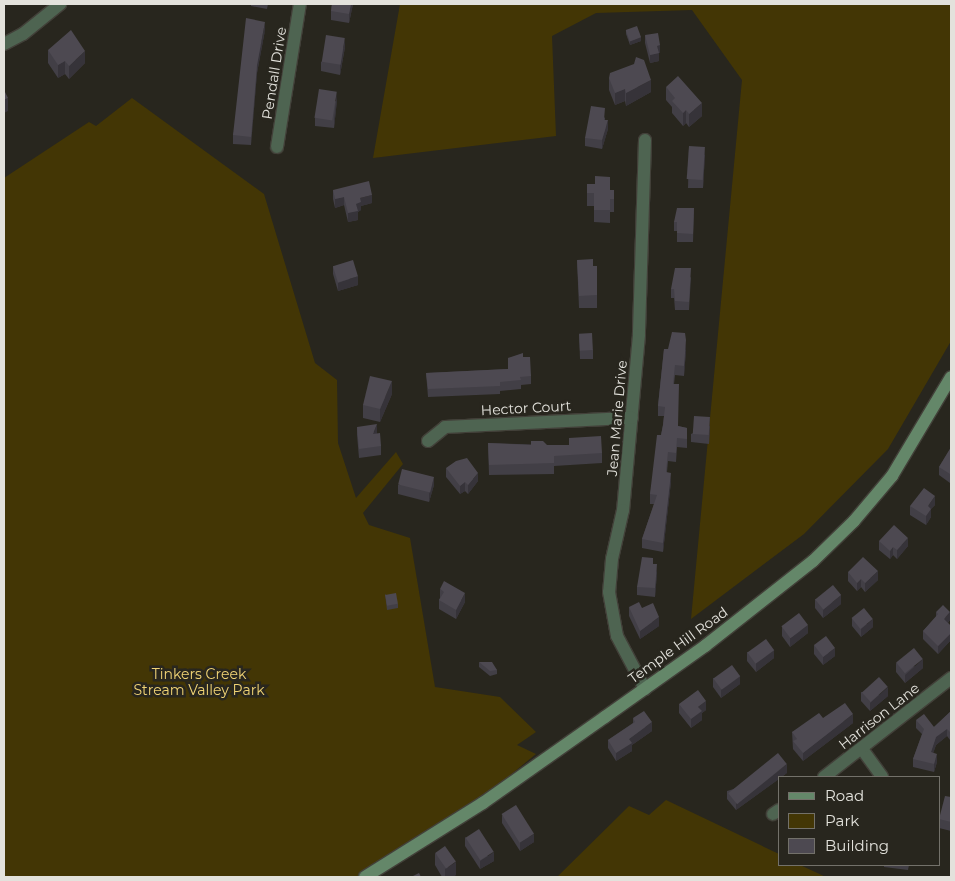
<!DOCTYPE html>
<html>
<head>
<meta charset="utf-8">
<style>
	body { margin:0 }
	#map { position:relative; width:955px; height:881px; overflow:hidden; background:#28261e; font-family:Montserrat,sans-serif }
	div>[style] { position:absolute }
	.green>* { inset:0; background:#433605 }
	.roads { filter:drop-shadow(1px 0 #424039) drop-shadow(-1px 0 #424039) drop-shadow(0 1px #424039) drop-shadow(0 -1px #424039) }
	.street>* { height:12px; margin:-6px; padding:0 6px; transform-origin:6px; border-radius:6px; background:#4e6451 }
	.secondary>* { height:12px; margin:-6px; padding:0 6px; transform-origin:6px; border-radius:6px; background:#648769 }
	.wall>* { inset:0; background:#423f46 }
	.shaded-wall>* { inset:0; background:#363339; transform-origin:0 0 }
	.building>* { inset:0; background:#4d4951; transform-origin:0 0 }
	span { translate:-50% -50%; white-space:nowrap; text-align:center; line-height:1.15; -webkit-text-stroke:5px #28261e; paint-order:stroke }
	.street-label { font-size:14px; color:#e3e2dc }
	.park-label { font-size:14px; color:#f1d475 }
	.frame { position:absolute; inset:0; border:5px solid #e3e2dc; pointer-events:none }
	.legend { position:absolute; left:778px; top:776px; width:162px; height:90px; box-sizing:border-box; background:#28261e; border:1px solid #73716a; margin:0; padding:6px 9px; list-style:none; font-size:15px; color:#e3e2dc }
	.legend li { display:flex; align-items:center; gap:10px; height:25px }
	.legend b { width:25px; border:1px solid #73716a }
</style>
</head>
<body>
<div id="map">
	<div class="green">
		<i style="clip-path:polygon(400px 4px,951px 4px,951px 341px,888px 449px,804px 534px,691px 619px,742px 80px,692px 10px,596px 13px,552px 36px,556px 136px,373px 158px)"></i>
		<i style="clip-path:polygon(132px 98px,264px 194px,315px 363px,337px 380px,338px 443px,356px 498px,396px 452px,403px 464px,363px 513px,369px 525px,410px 538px,435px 687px,500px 697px,536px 732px,517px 745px,536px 754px,492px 790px,359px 877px,4px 877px,4px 178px,89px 122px,96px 126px)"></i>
		<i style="clip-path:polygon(666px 800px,779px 854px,779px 865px,800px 865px,826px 877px,557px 877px,629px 806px,649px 815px)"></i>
	</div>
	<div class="roads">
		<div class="street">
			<i style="left:4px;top:44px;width:21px;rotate:-28deg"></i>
			<i style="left:23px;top:34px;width:48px;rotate:-39deg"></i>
			<i style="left:645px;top:140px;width:195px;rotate:91.8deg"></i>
			<i style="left:639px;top:335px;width:176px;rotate:95.2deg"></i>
			<i style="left:623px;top:510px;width:50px;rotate:102.7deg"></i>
			<i style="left:612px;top:559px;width:33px;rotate:95deg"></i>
			<i style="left:609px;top:592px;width:45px;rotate:79.7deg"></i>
			<i style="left:617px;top:636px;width:60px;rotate:62.2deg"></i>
			<i style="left:277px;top:147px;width:145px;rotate:-80.9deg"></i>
			<i style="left:428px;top:441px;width:22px;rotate:-39deg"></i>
			<i style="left:445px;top:427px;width:187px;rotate:-2.8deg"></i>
			<i style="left:862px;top:749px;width:34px;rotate:54deg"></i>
			<i style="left:824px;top:777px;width:161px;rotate:-37.9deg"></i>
			<i style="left:773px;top:814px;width:7px;rotate:-34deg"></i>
		</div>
		<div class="secondary">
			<i style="left:365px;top:877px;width:139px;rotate:-32.1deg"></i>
			<i style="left:483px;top:803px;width:149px;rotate:-35.2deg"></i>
			<i style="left:605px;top:717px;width:123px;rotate:-35.4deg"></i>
			<i style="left:705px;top:646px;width:137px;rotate:-38.2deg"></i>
			<i style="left:813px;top:561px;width:57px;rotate:-44.3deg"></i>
			<i style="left:854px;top:521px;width:59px;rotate:-49.8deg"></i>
			<i style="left:892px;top:476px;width:115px;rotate:-59.2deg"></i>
		</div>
	</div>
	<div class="wall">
		<i style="clip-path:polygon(251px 4px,268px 4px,267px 9px,251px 6px)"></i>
		<i style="clip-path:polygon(332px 4px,353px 4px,349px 23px,331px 20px,331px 11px)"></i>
		<i style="clip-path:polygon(265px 30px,257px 73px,251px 145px,233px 144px,233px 135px)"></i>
		<i style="clip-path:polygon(626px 30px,641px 41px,630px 45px,626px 34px)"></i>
		<i style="clip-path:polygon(645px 35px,660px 53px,659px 53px,659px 61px,650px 63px,645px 43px)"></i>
		<i style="clip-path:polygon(345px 47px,340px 75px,321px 71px,321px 62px)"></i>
		<i style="clip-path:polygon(48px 50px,85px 63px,69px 79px,65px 74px,58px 78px,48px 63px)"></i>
		<i style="clip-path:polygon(609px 78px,651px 92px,626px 106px,625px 101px,615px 105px,609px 90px)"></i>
		<i style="clip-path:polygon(666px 87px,702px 116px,689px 127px,686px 123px,683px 126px,672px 113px,672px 107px,666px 100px)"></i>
		<i style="clip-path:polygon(337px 100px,334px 128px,315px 126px,315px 118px)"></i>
		<i style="clip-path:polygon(605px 117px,605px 120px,608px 129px,602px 149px,585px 146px,585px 138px)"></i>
		<i style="clip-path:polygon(689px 146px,705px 155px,703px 188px,688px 188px)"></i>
		<i style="clip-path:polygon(587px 184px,610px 190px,614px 190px,614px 212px,610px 212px,610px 223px,594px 222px,594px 206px,587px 206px)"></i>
		<i style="clip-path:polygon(333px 190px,372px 203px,361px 206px,361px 210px,358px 212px,358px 220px,348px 222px,344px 205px,335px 208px,333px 199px)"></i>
		<i style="clip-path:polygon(694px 208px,693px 242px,677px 242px,677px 231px,674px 231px,674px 222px)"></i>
		<i style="clip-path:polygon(577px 260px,593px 266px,597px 266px,597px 308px,579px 308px)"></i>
		<i style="clip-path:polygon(333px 266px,358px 285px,338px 291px,333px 274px)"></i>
		<i style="clip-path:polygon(691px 277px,689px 310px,675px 310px,674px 298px,671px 298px,671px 289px)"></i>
		<i style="clip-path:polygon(579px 334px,593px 350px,593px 359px,580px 359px)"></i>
		<i style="clip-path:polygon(664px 349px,686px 350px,684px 376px,675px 375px,674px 384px,678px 426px,687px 428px,687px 448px,677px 447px,676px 462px,668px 461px,667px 472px,671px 482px,663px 552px,642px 548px,642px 539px,654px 504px,650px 504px,650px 494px,663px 425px,664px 416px,658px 416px,658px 406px)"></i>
		<i style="clip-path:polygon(523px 357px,531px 376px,531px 384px,521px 385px,521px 389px,500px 391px,500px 394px,428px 397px,426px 373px,508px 369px,508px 358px)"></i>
		<i style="clip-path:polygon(392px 394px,380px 422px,363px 418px,363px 405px)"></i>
		<i style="clip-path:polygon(710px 426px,709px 444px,691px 442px,691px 434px)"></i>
		<i style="clip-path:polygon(357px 427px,377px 433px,376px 434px,381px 446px,381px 455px,359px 458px,357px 435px)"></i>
		<i style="clip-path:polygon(569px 438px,602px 453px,602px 463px,554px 466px,554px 474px,489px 475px,488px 443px,547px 445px,569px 445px)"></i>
		<i style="clip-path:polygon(951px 448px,951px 481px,950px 483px,939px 475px,939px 467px)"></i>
		<i style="clip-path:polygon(446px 468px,478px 481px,468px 494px,465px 491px,460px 494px,446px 477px)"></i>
		<i style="clip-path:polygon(398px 485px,434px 485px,429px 502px,398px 494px)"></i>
		<i style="clip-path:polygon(935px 505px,931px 509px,931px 517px,926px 525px,910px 515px,910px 506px)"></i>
		<i style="clip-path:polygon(879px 541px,908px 546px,897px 559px,893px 555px,890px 559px,879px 550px)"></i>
		<i style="clip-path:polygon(653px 564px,657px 573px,655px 597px,637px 595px,637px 587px)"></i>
		<i style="clip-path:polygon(848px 572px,878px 580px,865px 592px,861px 587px,857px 591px,848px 581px)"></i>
		<i style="clip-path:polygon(440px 589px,465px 602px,456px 619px,439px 609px,439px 600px,440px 598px)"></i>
		<i style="clip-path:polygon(385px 594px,398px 604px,398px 608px,387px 610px)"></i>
		<i style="clip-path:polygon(815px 599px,841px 604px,823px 618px,815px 608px)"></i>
		<i style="clip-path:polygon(629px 607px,659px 626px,640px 639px,629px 616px)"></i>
		<i style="clip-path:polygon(936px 612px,950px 620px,948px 623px,951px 626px,951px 640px,938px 654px,923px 639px,923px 631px,936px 617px)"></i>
		<i style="clip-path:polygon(852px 618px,873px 627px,861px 637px,852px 626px)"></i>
		<i style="clip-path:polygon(782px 627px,808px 633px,790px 647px,782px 636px)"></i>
		<i style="clip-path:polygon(814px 645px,835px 656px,823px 665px,814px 654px)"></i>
		<i style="clip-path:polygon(747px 652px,774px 658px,756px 672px,747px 661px)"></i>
		<i style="clip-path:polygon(479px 662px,497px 670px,497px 674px,490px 676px,479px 667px)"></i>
		<i style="clip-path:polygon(896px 663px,923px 668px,905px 683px,896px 672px)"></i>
		<i style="clip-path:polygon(713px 678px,740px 684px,721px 698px,713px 687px)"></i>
		<i style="clip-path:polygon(861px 692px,888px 696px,870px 711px,861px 701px)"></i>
		<i style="clip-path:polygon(679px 704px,706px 710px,702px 713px,702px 720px,691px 728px,679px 713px)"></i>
		<i style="clip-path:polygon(951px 711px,951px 738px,950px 740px,947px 736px,936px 745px,933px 753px,937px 762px,934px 772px,913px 767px,913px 759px,922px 734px,916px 728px,916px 720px,934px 727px)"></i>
		<i style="clip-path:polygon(633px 718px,652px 731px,632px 745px,632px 751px,616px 761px,608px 748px,608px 740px,633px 723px)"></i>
		<i style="clip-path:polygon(823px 718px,853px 723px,803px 761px,793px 749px,792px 732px)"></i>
		<i style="clip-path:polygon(787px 773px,736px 810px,727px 799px,727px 791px)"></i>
		<i style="clip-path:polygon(951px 797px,951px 831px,939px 828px,939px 819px)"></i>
		<i style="clip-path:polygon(502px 815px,534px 842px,520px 851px,502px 823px)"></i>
		<i style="clip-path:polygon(465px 837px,494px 861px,480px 869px,465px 846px)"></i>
		<i style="clip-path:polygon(435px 853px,456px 875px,452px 877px,442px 877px,435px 865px)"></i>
		<i style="clip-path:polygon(884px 865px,909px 865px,908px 870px,884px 867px)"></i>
	</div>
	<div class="shaded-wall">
		<i style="clip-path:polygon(351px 4px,353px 4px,349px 23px,349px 14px)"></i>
		<i style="clip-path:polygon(265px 22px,265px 30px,257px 73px,251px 145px,257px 65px)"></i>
		<i style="clip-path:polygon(641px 37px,641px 41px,630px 45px,630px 41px)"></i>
		<i style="clip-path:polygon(345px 38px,345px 47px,340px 75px,340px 66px)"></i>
		<i style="left:660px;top:45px;width:8px;height:3px;rotate:90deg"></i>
		<i style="clip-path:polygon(85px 51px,85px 63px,69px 79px,69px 66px)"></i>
		<i style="clip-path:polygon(659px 53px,659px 61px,650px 63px,650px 55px)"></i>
		<i style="clip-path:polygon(65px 61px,65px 74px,58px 78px,58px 65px)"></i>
		<i style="clip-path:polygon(651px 80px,651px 92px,626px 106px,626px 93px)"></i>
		<i style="clip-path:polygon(625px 89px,625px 101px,615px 105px,615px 93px)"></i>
		<i style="clip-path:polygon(337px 92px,337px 100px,334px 128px,334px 120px)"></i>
		<i style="clip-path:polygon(8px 98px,8px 111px,4px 113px,4px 100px)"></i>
		<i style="clip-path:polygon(702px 103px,702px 116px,689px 127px,689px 114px)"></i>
		<i style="clip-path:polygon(686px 110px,686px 123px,683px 126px,683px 113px)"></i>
		<i style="clip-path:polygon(608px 120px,608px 129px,602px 149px,602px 140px)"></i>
		<i style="clip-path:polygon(705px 147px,705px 155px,703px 188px,703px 180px)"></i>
		<i style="clip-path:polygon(372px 195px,372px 203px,361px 206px,361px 210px,358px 212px,358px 220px,348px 222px,348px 213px,360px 198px)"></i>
		<i style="clip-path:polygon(344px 197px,344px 205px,335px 208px,335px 199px)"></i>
		<i style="clip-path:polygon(358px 276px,358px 285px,338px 291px,338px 283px)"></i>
		<i style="clip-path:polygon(686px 340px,686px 350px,684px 376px,684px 366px)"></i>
		<i style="clip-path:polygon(392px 381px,392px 394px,380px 422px,380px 409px)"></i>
		<i style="clip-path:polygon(710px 417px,710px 426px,709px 444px,709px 435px)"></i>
		<i style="clip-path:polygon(377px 424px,377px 433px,373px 443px,373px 434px)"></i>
		<i style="clip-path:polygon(951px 472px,951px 481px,950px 483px,950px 474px)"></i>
		<i style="clip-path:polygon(478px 473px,478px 481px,468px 494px,468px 485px)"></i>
		<i style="clip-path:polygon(671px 473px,671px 482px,663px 552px,663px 543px)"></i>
		<i style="clip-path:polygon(434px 477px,434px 485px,429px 502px,429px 494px)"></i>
		<i style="clip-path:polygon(465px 482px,465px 491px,460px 494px,460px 486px)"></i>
		<i style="clip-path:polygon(935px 496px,935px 505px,931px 509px,931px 517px,926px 525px,926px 516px,928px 506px)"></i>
		<i style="clip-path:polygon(908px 538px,908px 546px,897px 559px,897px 550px)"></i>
		<i style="clip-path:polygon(893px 547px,893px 555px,890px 559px,890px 551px)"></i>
		<i style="clip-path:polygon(657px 564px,657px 573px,655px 597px,655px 588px)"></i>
		<i style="clip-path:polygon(878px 571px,878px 580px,865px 592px,865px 583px)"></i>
		<i style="clip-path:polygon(861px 579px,861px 587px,857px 591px,857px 583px)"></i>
		<i style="clip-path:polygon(465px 593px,465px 602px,456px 619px,456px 610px)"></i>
		<i style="clip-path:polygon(841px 595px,841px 604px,823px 618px,823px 610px)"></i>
		<i style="clip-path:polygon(950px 612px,950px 620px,944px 627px,944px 619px)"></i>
		<i style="clip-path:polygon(659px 617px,659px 626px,640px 639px,640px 631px)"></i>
		<i style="clip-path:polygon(873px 619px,873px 627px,861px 637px,861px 629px)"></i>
		<i style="clip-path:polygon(808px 625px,808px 633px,790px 647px,790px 638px)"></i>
		<i style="clip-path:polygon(951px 633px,951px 640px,938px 654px,938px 646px)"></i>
		<i style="clip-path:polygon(835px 648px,835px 656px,823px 665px,823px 657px)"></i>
		<i style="clip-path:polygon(774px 650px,774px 658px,756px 672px,756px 663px)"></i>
		<i style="clip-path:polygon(923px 659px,923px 668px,905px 683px,905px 675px)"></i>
		<i style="clip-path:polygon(740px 676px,740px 684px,721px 698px,721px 689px)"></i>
		<i style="clip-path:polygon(888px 687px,888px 696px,870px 711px,870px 703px)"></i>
		<i style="clip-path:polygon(706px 701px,706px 710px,702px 713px,702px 720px,691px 728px,691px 719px,698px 707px)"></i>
		<i style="clip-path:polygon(853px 714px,853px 723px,803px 761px,803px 753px)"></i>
		<i style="clip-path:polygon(652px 722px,652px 731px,632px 745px,632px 751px,616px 761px,616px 753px,629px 739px)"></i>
		<i style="clip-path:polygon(947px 729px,947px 736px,936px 745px,931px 760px,931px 752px,936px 737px)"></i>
		<i style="clip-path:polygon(951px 731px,951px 738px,950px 740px,950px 732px)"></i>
		<i style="clip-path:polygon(937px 754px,937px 762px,934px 772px,934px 764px)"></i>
		<i style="clip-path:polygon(787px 764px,787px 773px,781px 777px,779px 777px,779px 779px,736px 810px,736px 802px)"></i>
		<i style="clip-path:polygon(534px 834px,534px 842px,520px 851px,520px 842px)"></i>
		<i style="clip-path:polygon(494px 852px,494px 861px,480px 869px,480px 861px)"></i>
		<i style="clip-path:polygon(456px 862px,456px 875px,452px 877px,445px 877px,445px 869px)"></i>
	</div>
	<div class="building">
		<i style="clip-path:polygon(332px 4px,351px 4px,349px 14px,331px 11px)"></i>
		<i style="clip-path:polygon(246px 18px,265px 22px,257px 65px,251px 137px,233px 135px)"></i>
		<i style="left:637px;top:26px;width:12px;height:12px;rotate:70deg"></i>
		<i style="clip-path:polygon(71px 30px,85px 51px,69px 66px,65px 61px,58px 65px,48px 50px)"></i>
		<i style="clip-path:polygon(658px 33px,660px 45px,657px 46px,659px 53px,650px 55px,645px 35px)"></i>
		<i style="left:326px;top:35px;width:19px;height:27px;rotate:9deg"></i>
		<i style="clip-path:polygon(636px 57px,644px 60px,651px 80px,626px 93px,625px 89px,615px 93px,609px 78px,610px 73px,634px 64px)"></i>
		<i style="clip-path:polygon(678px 76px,702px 103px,689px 114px,686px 110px,683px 113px,672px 101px,675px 98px,666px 87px)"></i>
		<i style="left:319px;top:89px;width:18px;height:29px;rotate:9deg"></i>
		<i style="clip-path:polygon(4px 90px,8px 98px,4px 100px)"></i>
		<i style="clip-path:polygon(591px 106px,605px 108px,604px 120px,608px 120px,602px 140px,585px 138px)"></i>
		<i style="left:689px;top:146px;width:16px;height:33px;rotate:4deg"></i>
		<i style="clip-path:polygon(595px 176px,610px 177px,610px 190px,614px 190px,614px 199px,610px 199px,610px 210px,594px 210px,594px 193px,587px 193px,587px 184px,595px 184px)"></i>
		<i style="clip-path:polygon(369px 181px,372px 195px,360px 198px,361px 202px,356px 204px,358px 211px,348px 213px,344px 197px,335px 199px,333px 190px)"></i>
		<i style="clip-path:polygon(677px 208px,694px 208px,693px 234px,677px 233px,677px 222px,674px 222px)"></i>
		<i style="clip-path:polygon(593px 259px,593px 266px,597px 266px,597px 295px,579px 296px,577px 260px)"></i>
		<i style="left:353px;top:260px;width:17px;height:21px;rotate:73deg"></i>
		<i style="clip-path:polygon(675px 268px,691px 268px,689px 302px,675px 301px,674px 289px,671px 289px)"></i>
		<i style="clip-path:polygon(672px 332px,685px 333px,686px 340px,684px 366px,675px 365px,673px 384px,679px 384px,678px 426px,687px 428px,687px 439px,677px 438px,676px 453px,668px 452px,666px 472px,671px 473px,663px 543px,642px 539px,657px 495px,650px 494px,657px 435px,661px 435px,663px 425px,665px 407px,658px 406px,664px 349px,668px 349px)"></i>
		<i style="left:592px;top:333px;width:17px;height:13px;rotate:87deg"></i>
		<i style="clip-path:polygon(523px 353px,523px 357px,530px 357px,531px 376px,520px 377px,521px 380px,500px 382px,500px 386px,428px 389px,426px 373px,508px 369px,508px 358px)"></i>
		<i style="clip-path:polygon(370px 376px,392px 381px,380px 409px,363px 405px)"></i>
		<i style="left:694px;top:416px;width:16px;height:18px;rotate:4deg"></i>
		<i style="clip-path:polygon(377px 424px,373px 434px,380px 433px,381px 446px,359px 449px,357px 427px)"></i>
		<i style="clip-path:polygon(601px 436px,602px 453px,554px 456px,554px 463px,489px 465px,488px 443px,531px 445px,531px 441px,543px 441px,547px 445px,569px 445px,569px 438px)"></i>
		<i style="clip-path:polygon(951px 447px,951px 472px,950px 474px,939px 467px)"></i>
		<i style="clip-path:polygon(467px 458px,478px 473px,468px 485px,465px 482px,460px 486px,446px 468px,456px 461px)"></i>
		<i style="left:402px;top:469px;width:33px;height:16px;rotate:14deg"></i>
		<i style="clip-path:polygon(924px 488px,935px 496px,928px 506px,931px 509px,926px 516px,910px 506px)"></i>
		<i style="clip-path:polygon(894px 525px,908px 538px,897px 550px,893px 547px,890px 551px,879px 541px)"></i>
		<i style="clip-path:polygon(642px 557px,653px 558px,653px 564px,657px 564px,655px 588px,637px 587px)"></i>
		<i style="clip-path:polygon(863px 557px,878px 571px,865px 583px,861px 579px,857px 583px,848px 572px)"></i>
		<i style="clip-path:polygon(444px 581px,465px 593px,456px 610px,439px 600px,444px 592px,440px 589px)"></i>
		<i style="left:833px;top:585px;width:13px;height:23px;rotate:51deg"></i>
		<i style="left:396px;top:593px;width:11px;height:11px;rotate:80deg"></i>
		<i style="clip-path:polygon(639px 602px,642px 608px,653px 603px,659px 617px,640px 631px,629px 607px)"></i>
		<i style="clip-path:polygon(943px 605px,950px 612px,944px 619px,951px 626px,951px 633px,938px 646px,923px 631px,938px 614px,936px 612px)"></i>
		<i style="left:864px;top:608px;width:14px;height:16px;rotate:51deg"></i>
		<i style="left:799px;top:613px;width:15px;height:22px;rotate:53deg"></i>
		<i style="left:826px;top:636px;width:15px;height:15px;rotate:53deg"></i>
		<i style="left:766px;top:639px;width:14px;height:23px;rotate:54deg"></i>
		<i style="left:914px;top:648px;width:14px;height:23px;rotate:51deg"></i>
		<i style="clip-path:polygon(479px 662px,492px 662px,497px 670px,490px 671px)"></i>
		<i style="left:732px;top:665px;width:14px;height:23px;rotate:54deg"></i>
		<i style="left:879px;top:677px;width:13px;height:23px;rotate:48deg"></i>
		<i style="clip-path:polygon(698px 690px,706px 701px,698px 707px,702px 711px,691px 719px,679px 704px)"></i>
		<i style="clip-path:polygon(845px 703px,853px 714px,803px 753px,793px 741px,797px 739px,792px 732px,819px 713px,823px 718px)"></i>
		<i style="clip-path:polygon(644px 711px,652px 722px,629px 739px,632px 743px,616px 753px,608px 740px,635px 722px,633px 718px)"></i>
		<i style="clip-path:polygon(951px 711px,951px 731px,950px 732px,947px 729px,936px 737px,931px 752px,937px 754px,934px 764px,913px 759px,924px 729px,916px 720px,924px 714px,934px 727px)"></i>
		<i style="left:778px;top:753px;width:14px;height:64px;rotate:51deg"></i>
		<i style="clip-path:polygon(945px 796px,951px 797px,951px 822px,939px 819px)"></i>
		<i style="left:516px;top:805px;width:34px;height:17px;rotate:58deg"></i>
		<i style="left:479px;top:829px;width:27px;height:16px;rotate:57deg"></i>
		<i style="left:445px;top:846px;width:19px;height:12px;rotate:55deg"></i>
		<i style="clip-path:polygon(419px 873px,421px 877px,411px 877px)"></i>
	</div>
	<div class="street-label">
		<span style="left:274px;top:73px;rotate:-81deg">Pendall Drive</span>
		<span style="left:526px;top:408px;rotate:-3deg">Hector Court</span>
		<span style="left:617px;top:418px;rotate:-85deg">Jean Marie Drive</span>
		<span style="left:678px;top:645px;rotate:-36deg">Temple Hill Road</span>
		<span style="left:879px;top:716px;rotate:-38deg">Harrison Lane</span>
	</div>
	<div class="park-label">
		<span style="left:199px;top:682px">Tinkers Creek<br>Stream Valley Park</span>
	</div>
	<div class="frame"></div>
	<ul class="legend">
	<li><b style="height:6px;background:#648769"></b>Road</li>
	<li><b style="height:14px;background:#433605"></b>Park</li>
	<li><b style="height:14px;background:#4d4951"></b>Building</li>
	</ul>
</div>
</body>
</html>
